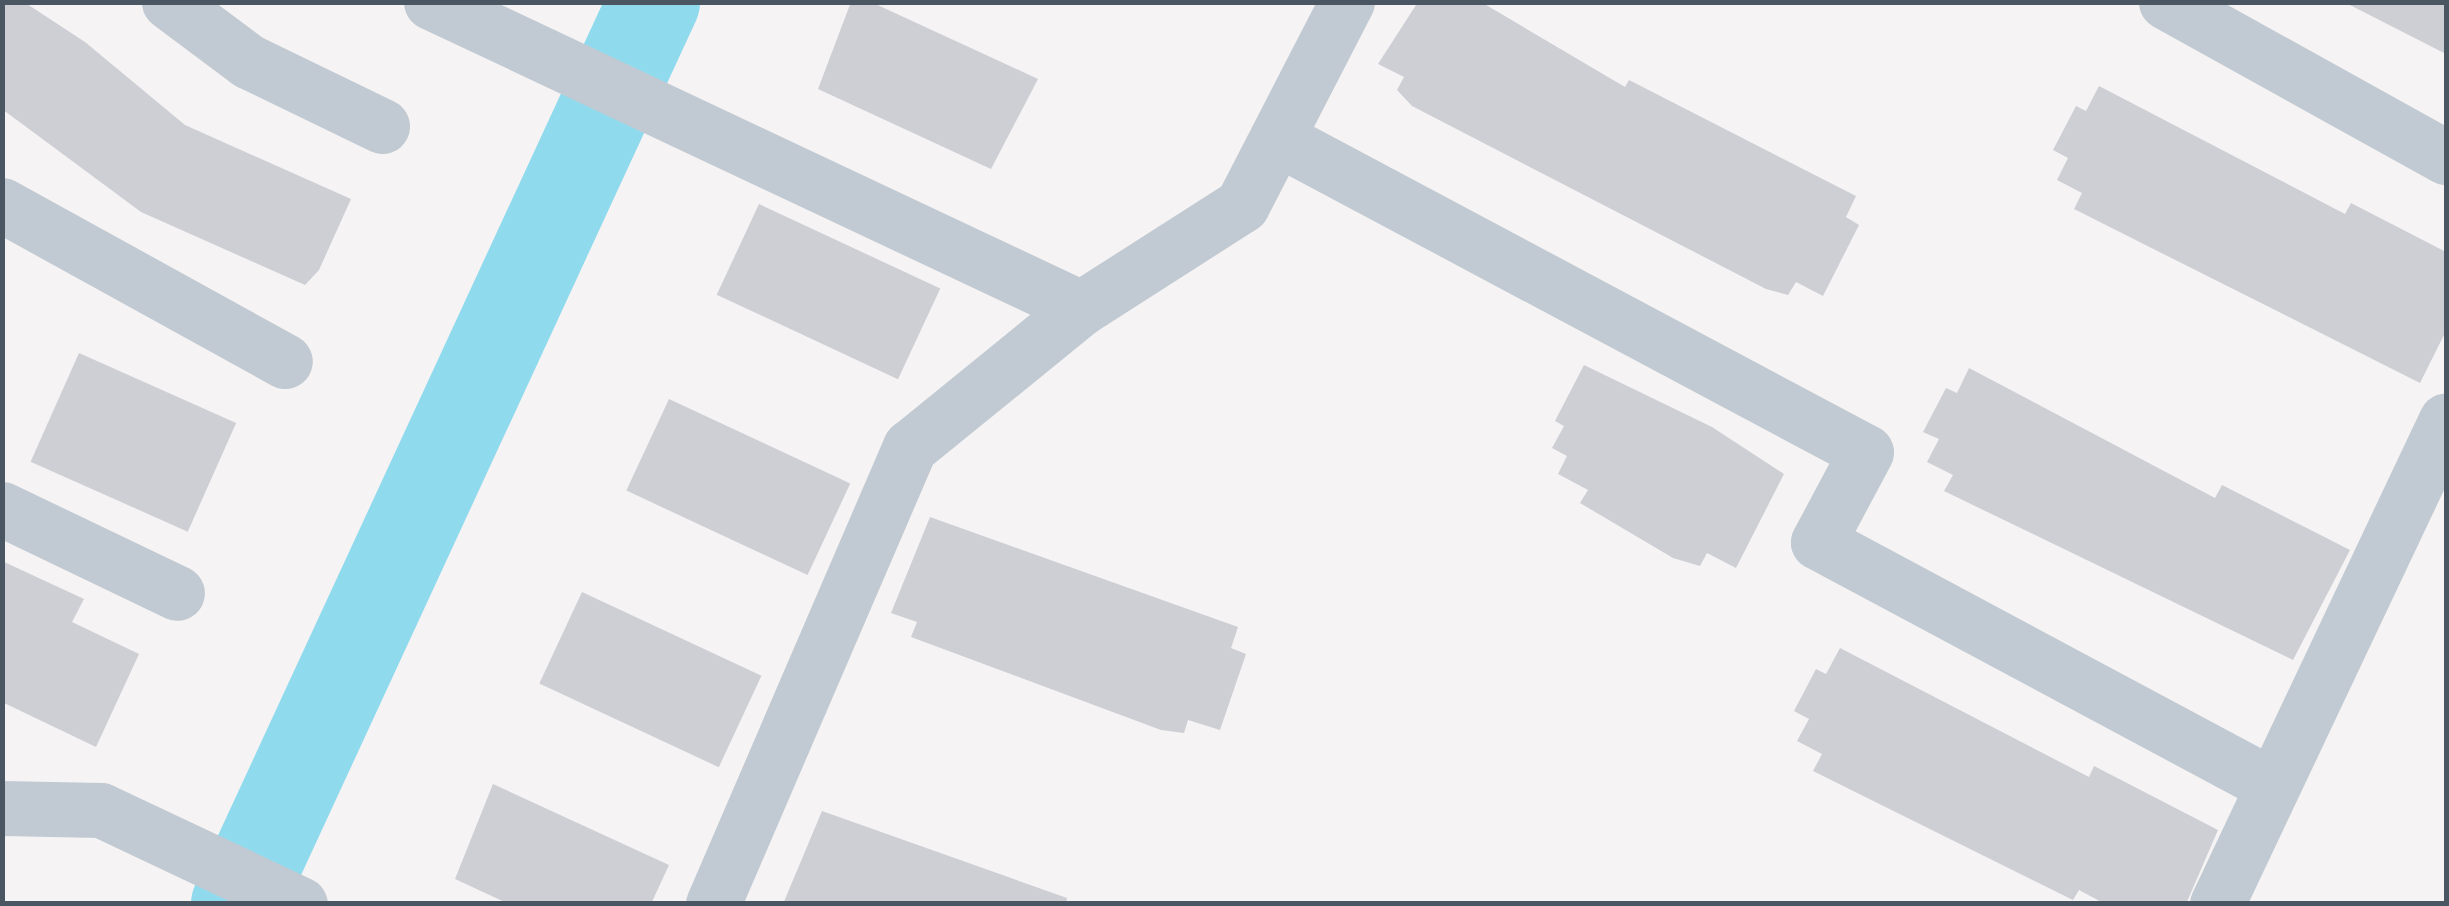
<!DOCTYPE html>
<html>
<head>
<meta charset="utf-8">
<style>
	body { margin:0 }
	#map { position:relative; width:2449px; height:906px; overflow:hidden; background:#f5f3f3; font-family:"Nunito Sans",sans-serif }
	div>[style] { position:absolute }
	.river>* { height:92px; margin:-46px; padding:0 46px; transform-origin:46px; border-radius:46px; background:#90daee }
	.building>* { inset:0; background:#cdcfd5; transform-origin:0 0 }
	.minor>* { height:55px; margin:-27.5px; padding:0 27.5px; transform-origin:27.5px; border-radius:27.5px; background:#c1cad2 }
	span { translate:-50% -50%; white-space:nowrap; text-align:center; line-height:1.15; -webkit-text-stroke:8px #fff; paint-order:stroke }
	.frame { position:absolute; inset:0; border:5px solid #4a5661; pointer-events:none }
</style>
</head>
<body>
<div id="map">
	<div class="river">
		<i style="left:237px;top:904px;width:994px;rotate:-65.19deg"></i>
	</div>
	<div class="building">
		<i style="clip-path:polygon(2px 2px,24px 2px,85px 42px,185px 125px,351px 199px,319px 270px,305px 285px,141px 212px,2px 109px)"></i>
		<i style="clip-path:polygon(851px 2px,871px 2px,1038px 79px,991px 169px,818px 89px)"></i>
		<i style="clip-path:polygon(1418px 2px,1481px 2px,1625px 87px,1629px 80px,1856px 196px,1846px 217px,1859px 225px,1823px 296px,1796px 282px,1788px 295px,1766px 289px,1412px 106px,1397px 90px,1404px 77px,1378px 64px)"></i>
		<i style="clip-path:polygon(2344px 2px,2446px 2px,2446px 54px)"></i>
		<i style="clip-path:polygon(2099px 86px,2345px 214px,2351px 203px,2446px 252px,2446px 331px,2420px 383px,2074px 209px,2082px 193px,2057px 180px,2068px 158px,2053px 150px,2076px 106px,2086px 111px)"></i>
		<i style="left:759px;top:204px;width:200px;height:100px;rotate:25deg"></i>
		<i style="left:79px;top:353px;width:172px;height:119px;rotate:24deg"></i>
		<i style="clip-path:polygon(1584px 365px,1712px 427px,1784px 474px,1736px 568px,1707px 553px,1700px 566px,1673px 558px,1580px 503px,1588px 490px,1558px 474px,1567px 456px,1552px 448px,1564px 426px,1555px 421px)"></i>
		<i style="clip-path:polygon(1969px 368px,2215px 498px,2222px 485px,2350px 550px,2293px 660px,1944px 491px,1953px 475px,1927px 462px,1939px 439px,1923px 432px,1946px 388px,1957px 393px)"></i>
		<i style="left:669px;top:399px;width:200px;height:101px;rotate:25deg"></i>
		<i style="clip-path:polygon(930px 517px,1238px 627px,1231px 648px,1246px 654px,1220px 730px,1188px 720px,1184px 733px,1161px 730px,911px 637px,917px 622px,891px 613px)"></i>
		<i style="clip-path:polygon(2px 561px,84px 599px,72px 622px,139px 654px,96px 747px,2px 702px)"></i>
		<i style="left:582px;top:592px;width:198px;height:101px;rotate:25deg"></i>
		<i style="clip-path:polygon(1840px 648px,2089px 777px,2094px 766px,2218px 830px,2186px 904px,2105px 904px,2079px 890px,2073px 900px,1813px 771px,1822px 754px,1797px 741px,1809px 719px,1794px 711px,1816px 669px,1826px 674px)"></i>
		<i style="clip-path:polygon(493px 784px,669px 865px,651px 904px,509px 904px,455px 879px)"></i>
		<i style="clip-path:polygon(822px 811px,1067px 898px,1066px 904px,783px 904px)"></i>
	</div>
	<div class="minor">
		<i style="left:169px;top:2px;width:99px;rotate:36.8deg"></i>
		<i style="left:248px;top:61px;width:149px;rotate:25.9deg"></i>
		<i style="left:431px;top:2px;width:718px;rotate:25.21deg"></i>
		<i style="left:1081px;top:308px;width:191px;rotate:-32.6deg"></i>
		<i style="left:1242px;top:205px;width:229px;rotate:-62.7deg"></i>
		<i style="left:2166px;top:2px;width:320px;rotate:29deg"></i>
		<i style="left:1277px;top:138px;width:667px;rotate:28.06deg"></i>
		<i style="left:1866px;top:452px;width:102px;rotate:118.1deg"></i>
		<i style="left:1818px;top:542px;width:510px;rotate:28.17deg"></i>
		<i style="left:2px;top:205px;width:323px;rotate:28.9deg"></i>
		<i style="left:2px;top:509px;width:194px;rotate:25.6deg"></i>
		<i style="left:2px;top:808px;width:99px;rotate:1.2deg"></i>
		<i style="left:101px;top:810px;width:220px;rotate:25.3deg"></i>
		<i style="left:713px;top:904px;width:498px;rotate:-66.7deg"></i>
		<i style="left:910px;top:447px;width:220px;rotate:-39.1deg"></i>
		<i style="left:2217px;top:904px;width:535px;rotate:-64.68deg"></i>
	</div>
	<div class="frame"></div>
</div>
</body>
</html>
